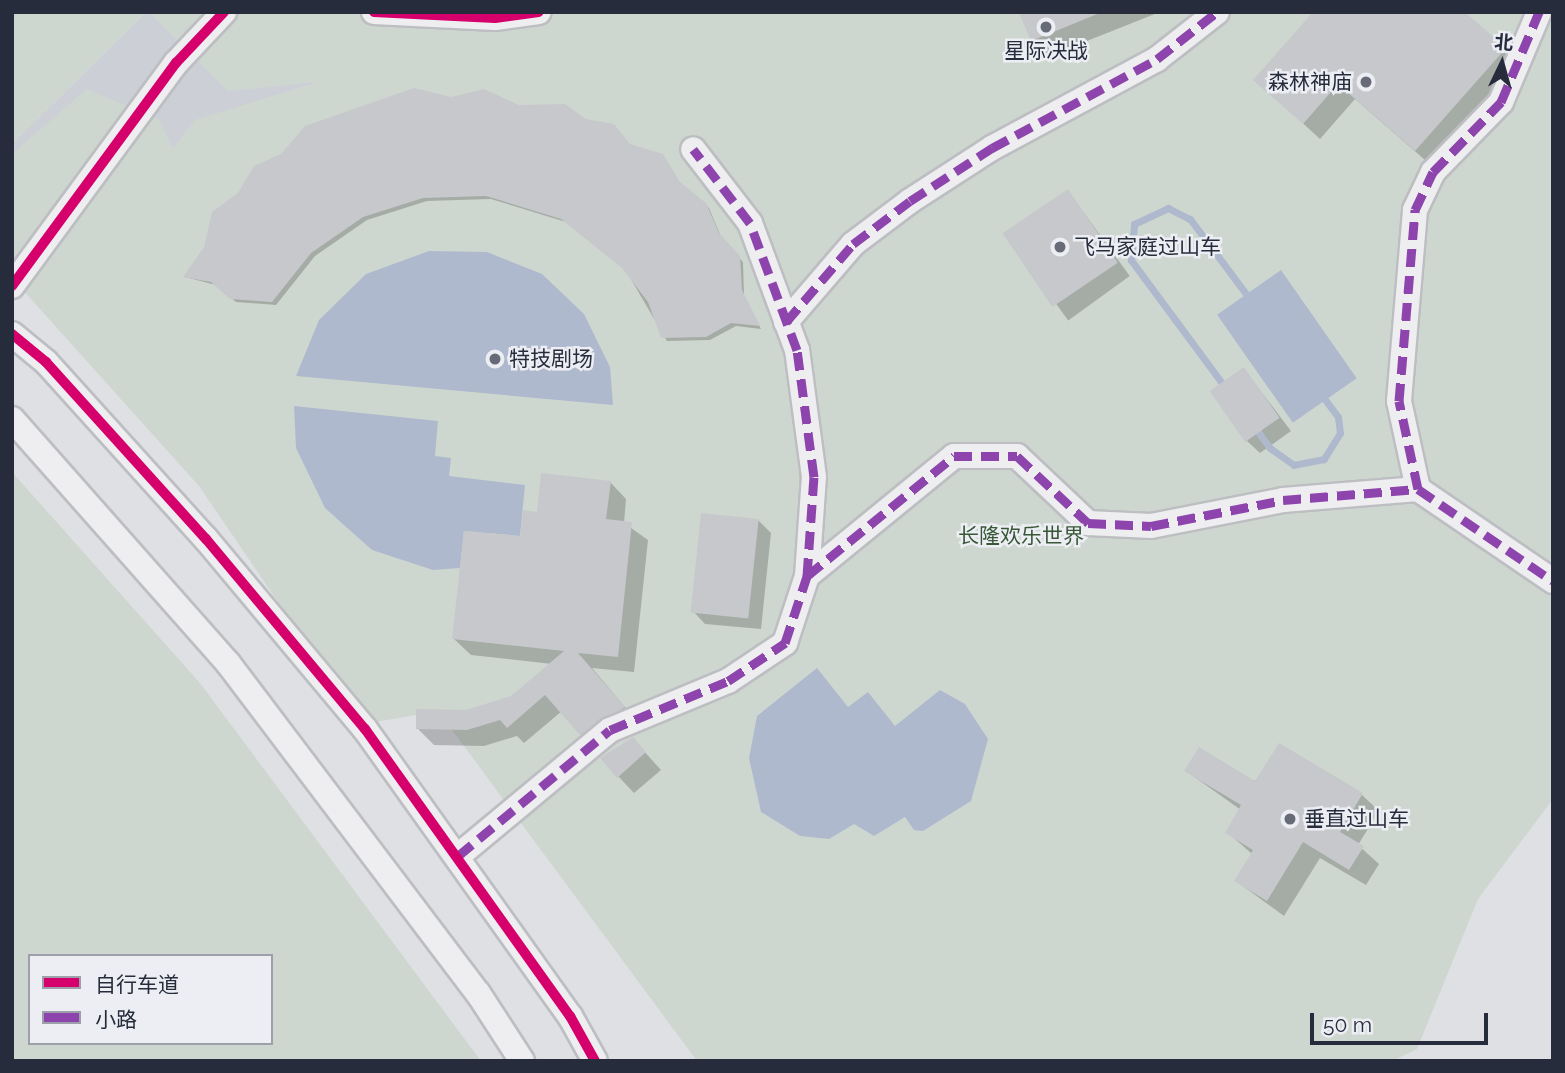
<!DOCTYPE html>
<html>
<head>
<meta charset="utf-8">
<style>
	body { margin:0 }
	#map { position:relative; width:1565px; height:1073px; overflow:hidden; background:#dfe0e4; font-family:Raleway,"Noto Sans SC",sans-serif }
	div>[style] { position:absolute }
	.built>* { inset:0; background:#cdcfd7 }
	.green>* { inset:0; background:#ced7cf }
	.water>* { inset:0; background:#aeb9ce; transform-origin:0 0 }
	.shadow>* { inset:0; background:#0003; transform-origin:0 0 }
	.stream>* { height:7px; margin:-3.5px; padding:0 3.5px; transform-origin:3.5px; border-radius:3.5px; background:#aeb9ce }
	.building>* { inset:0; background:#c7c8cc; transform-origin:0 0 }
	.roads { filter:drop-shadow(2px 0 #bdbec2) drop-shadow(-2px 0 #bdbec2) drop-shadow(0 2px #bdbec2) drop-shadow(0 -2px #bdbec2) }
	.minor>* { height:24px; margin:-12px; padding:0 12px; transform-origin:12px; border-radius:12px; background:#eeeef1 }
	.quiet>* { height:9px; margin-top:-4.5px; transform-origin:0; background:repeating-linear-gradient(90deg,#8e44ad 0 18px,transparent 0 27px) }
	.cycleway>* { height:10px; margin:-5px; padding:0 5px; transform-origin:5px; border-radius:5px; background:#d6006c }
	.dots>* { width:19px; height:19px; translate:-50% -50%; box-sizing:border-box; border:4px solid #eceef4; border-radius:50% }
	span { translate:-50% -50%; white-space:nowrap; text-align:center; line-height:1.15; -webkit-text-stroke:5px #eceef4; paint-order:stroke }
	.poi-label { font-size:21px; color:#272c3c }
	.right { translate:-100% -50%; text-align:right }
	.left { translate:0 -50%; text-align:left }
	.park-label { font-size:21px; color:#375735 }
	.frame { position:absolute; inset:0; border:14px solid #272c3c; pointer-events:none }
	.legend { position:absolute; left:28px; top:954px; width:245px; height:91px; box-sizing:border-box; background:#eceef4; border:2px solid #9da0aa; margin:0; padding:9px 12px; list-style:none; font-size:21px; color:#272c3c }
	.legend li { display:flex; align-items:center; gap:14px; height:35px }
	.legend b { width:35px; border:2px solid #9da0aa }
	.north { position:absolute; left:1467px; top:28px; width:70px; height:70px; -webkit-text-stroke:5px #eceef4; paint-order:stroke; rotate:5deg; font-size:19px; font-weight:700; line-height:28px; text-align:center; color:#272c3c }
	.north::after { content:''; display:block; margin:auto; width:24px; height:32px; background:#272c3c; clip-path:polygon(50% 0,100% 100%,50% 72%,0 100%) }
	.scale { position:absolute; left:1310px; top:1013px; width:178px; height:32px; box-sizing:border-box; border:4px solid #272c3c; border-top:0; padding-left:9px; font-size:21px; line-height:24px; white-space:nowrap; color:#272c3c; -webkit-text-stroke:5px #eceef4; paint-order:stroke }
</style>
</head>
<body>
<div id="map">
	<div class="built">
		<i style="clip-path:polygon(146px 12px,749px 12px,124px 209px,12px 271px,12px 144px)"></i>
	</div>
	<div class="green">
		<i style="clip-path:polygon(12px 12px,146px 12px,12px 144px)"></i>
		<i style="clip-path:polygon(149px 12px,1553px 12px,1553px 799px,1478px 899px,1417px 1049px,1392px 1061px,697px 1061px,438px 711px,376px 722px,278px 602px,199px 486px,12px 278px,12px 154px,87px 89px,159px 120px,173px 148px,195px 120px,318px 82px,228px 91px)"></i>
		<i style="clip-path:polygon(evenodd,12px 472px,200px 683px,481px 1061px,12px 1061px,12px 472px,30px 956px,271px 956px,271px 1043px,30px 1043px,30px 956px)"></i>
	</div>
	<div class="water">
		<i style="clip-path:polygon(429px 251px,487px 252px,542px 274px,584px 314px,610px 367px,613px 405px,296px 376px,319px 320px,366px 274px)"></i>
		<i style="left:1281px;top:270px;width:132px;height:78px;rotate:55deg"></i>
		<i style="clip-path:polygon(294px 406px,438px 421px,435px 456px,451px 458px,449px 476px,525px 485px,520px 536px,464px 531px,460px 568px,433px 570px,372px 550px,325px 508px,296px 448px)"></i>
		<i style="clip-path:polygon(817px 668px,848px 707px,868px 692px,895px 726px,940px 690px,965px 704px,988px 739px,971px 801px,923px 831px,914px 830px,905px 817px,874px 836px,854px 824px,829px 839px,800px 836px,761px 812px,749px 758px,757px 716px)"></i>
	</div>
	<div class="shadow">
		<i style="clip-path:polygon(1021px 12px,1160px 12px,1049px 56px,1032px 40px)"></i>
		<i style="clip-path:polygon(1462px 12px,1522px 66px,1433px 167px,1355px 99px,1320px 139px,1256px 80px)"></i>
		<i style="clip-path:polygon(451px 99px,519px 106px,662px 156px,682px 186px,709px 208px,722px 239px,743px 262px,744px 295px,761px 329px,736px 326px,710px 340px,667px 341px,625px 269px,566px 222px,491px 199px,427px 201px,367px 220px,315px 256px,276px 305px,236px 302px,216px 285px,185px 277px)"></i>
		<i style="left:1068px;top:191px;width:105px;height:76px;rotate:54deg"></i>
		<i style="clip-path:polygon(1244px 369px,1291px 431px,1260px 453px,1247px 441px)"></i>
		<i style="clip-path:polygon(610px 482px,626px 499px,624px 523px,648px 540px,634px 672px,592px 668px,640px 725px,598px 751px,562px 711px,524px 743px,517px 736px,484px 746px,434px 745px,417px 728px,511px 698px,552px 664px,471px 655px,454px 639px,539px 514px)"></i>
		<i style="clip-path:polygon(758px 520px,771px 533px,761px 629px,705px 624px,693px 611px)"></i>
		<i style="clip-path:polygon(633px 739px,661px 770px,634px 793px,618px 776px)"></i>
		<i style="clip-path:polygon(1186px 771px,1362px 795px,1379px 811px,1358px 845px,1379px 864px,1366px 885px,1320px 858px,1284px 916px,1236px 881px,1252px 854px,1227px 832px,1241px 810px)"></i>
	</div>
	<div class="stream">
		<i style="left:1168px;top:208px;width:25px;rotate:27deg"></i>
		<i style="left:1190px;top:219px;width:247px;rotate:53.2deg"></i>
		<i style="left:1338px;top:417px;width:16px;rotate:83deg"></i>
		<i style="left:1340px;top:433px;width:31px;rotate:122deg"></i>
		<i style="left:1324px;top:459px;width:31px;rotate:169deg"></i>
		<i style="left:1294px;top:465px;width:29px;rotate:-145deg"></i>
		<i style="left:1270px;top:448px;width:234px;rotate:-126.5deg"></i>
		<i style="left:1131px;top:260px;width:36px;rotate:-85deg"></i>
		<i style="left:1134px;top:224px;width:38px;rotate:-25deg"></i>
	</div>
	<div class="building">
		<i style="clip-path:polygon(1019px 12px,1099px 12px,1100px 13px,1031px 41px)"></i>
		<i style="clip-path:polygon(1313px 12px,1465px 12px,1506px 48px,1415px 151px,1338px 84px,1303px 124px,1253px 80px)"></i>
		<i style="clip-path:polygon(414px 88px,451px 97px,484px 89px,519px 105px,565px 104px,586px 119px,614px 124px,630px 144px,663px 154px,680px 182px,706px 203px,719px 233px,740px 256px,742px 290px,760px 326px,731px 323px,706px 337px,661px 338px,648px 302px,622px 268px,561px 219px,486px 196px,423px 198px,363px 217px,311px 253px,272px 302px,230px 299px,211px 282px,183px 277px,204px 247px,212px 212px,238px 193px,254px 166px,281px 154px,305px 126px)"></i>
		<i style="left:1068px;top:189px;width:89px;height:79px;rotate:56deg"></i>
		<i style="left:1244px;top:367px;width:62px;height:42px;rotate:55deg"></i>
		<i style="clip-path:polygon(541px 473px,611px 481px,606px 519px,632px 522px,618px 657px,578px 653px,625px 707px,580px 735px,545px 695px,507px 728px,500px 720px,467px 730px,416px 729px,416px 709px,466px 710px,511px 696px,564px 651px,452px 639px,464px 531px,520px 536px,523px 510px,537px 512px)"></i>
		<i style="left:701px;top:513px;width:58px;height:100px;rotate:6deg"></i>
		<i style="clip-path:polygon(633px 737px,646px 752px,617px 778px,600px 758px)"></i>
		<i style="clip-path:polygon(1279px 743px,1363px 793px,1340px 832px,1364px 846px,1349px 870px,1303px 842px,1267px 901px,1234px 881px,1253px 850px,1225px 833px,1241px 805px,1184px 771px,1199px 747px,1255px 781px)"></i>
	</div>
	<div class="roads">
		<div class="minor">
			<i style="left:374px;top:12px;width:121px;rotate:2.8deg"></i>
			<i style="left:495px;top:18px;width:44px;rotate:-7.8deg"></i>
			<i style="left:12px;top:286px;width:277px;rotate:-53.7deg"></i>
			<i style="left:176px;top:63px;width:70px;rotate:-46.7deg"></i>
			<i style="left:786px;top:322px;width:103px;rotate:-49.3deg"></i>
			<i style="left:853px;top:244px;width:71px;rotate:-37deg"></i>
			<i style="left:910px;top:201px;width:98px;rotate:-32.9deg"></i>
			<i style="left:992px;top:148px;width:187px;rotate:-28.3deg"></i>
			<i style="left:1157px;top:59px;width:76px;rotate:-38.1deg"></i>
			<i style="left:12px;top:334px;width:44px;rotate:39.5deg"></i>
			<i style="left:46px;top:362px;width:239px;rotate:47.9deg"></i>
			<i style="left:206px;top:539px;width:248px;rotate:50.1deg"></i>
			<i style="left:365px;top:729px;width:353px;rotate:54.5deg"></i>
			<i style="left:570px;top:1016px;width:51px;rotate:60.9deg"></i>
			<i style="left:12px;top:419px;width:326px;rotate:48.5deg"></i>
			<i style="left:228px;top:663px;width:414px;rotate:52.9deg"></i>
			<i style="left:478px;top:993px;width:81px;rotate:57.1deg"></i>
			<i style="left:1418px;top:489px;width:90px;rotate:-102.2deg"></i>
			<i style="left:1399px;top:401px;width:192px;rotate:-85.2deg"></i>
			<i style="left:1415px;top:210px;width:42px;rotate:-64.7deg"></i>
			<i style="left:1433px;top:172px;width:98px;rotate:-45.8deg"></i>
			<i style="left:1501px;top:102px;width:98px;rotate:-67.1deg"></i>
			<i style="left:807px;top:576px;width:190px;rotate:-39.2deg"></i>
			<i style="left:954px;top:456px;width:63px"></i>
			<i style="left:1017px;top:456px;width:98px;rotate:43.3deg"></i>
			<i style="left:1088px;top:523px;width:63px;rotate:2.7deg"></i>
			<i style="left:1151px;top:526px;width:135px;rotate:-11.1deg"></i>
			<i style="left:1283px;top:500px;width:135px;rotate:-4.7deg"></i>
			<i style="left:1418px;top:489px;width:163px;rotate:34.3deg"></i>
			<i style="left:458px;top:856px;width:197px;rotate:-39.7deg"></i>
			<i style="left:610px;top:730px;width:128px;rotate:-22.6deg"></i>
			<i style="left:728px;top:681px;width:69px;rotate:-33.7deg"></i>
			<i style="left:785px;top:643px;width:71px;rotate:-71.8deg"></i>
			<i style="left:807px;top:576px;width:99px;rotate:-86deg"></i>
			<i style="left:814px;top:477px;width:128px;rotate:-97.6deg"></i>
			<i style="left:797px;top:350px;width:135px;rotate:-110.3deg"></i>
			<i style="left:750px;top:223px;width:93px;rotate:-127.6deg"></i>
		</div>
	</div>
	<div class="quiet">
		<i style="left:786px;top:322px;width:103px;rotate:-49.3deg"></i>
		<i style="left:853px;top:244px;width:71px;rotate:-37deg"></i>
		<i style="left:910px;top:201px;width:98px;rotate:-32.9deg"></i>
		<i style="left:992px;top:148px;width:187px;rotate:-28.3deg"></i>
		<i style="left:1157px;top:59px;width:76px;rotate:-38.1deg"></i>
		<i style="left:1418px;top:489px;width:90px;rotate:-102.2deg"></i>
		<i style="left:1399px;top:401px;width:192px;rotate:-85.2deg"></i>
		<i style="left:1415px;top:210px;width:42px;rotate:-64.7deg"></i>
		<i style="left:1433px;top:172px;width:98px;rotate:-45.8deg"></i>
		<i style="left:1501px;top:102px;width:98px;rotate:-67.1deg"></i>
		<i style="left:807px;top:576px;width:190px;rotate:-39.2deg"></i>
		<i style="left:954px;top:456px;width:63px"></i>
		<i style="left:1017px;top:456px;width:98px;rotate:43.3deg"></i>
		<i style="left:1088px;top:523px;width:63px;rotate:2.7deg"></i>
		<i style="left:1151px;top:526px;width:135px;rotate:-11.1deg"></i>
		<i style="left:1283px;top:500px;width:135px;rotate:-4.7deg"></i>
		<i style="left:1418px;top:489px;width:163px;rotate:34.3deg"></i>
		<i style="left:458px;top:856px;width:197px;rotate:-39.7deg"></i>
		<i style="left:610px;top:730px;width:128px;rotate:-22.6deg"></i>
		<i style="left:728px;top:681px;width:69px;rotate:-33.7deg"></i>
		<i style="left:785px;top:643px;width:71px;rotate:-71.8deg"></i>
		<i style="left:807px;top:576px;width:99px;rotate:-86deg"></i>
		<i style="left:814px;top:477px;width:128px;rotate:-97.6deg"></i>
		<i style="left:797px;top:350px;width:135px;rotate:-110.3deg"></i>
		<i style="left:750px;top:223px;width:93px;rotate:-127.6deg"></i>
	</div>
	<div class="cycleway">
		<i style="left:374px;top:12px;width:121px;rotate:2.8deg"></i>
		<i style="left:495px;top:18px;width:44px;rotate:-7.8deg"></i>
		<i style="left:12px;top:286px;width:277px;rotate:-53.7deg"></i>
		<i style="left:176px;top:63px;width:70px;rotate:-46.7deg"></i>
		<i style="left:12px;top:334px;width:44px;rotate:39.5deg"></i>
		<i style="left:46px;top:362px;width:239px;rotate:47.9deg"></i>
		<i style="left:206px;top:539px;width:248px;rotate:50.1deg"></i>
		<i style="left:365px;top:729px;width:353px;rotate:54.5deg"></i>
		<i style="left:570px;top:1016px;width:51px;rotate:60.9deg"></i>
	</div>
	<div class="dots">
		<i style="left:1046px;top:27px;background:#676b77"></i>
		<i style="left:1366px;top:82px;background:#676b77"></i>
		<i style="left:1060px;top:247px;background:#676b77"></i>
		<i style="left:495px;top:359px;background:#676b77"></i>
		<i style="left:1290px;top:819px;background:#676b77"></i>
	</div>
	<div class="poi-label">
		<span style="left:1046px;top:51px">星际决战</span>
		<span class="right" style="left:1352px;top:82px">森林神庙</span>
		<span class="left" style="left:1074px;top:247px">飞马家庭过山车</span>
		<span class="left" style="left:509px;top:359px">特技剧场</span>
		<span class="left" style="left:1304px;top:819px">垂直过山车</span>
	</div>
	<div class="park-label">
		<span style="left:1021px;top:536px">长隆欢乐世界</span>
	</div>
	<div class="frame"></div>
	<ul class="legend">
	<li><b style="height:9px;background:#d6006c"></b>自行车道</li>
	<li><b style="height:9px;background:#8e44ad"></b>小路</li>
	</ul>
	<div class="north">北</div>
	<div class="scale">50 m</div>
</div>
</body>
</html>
